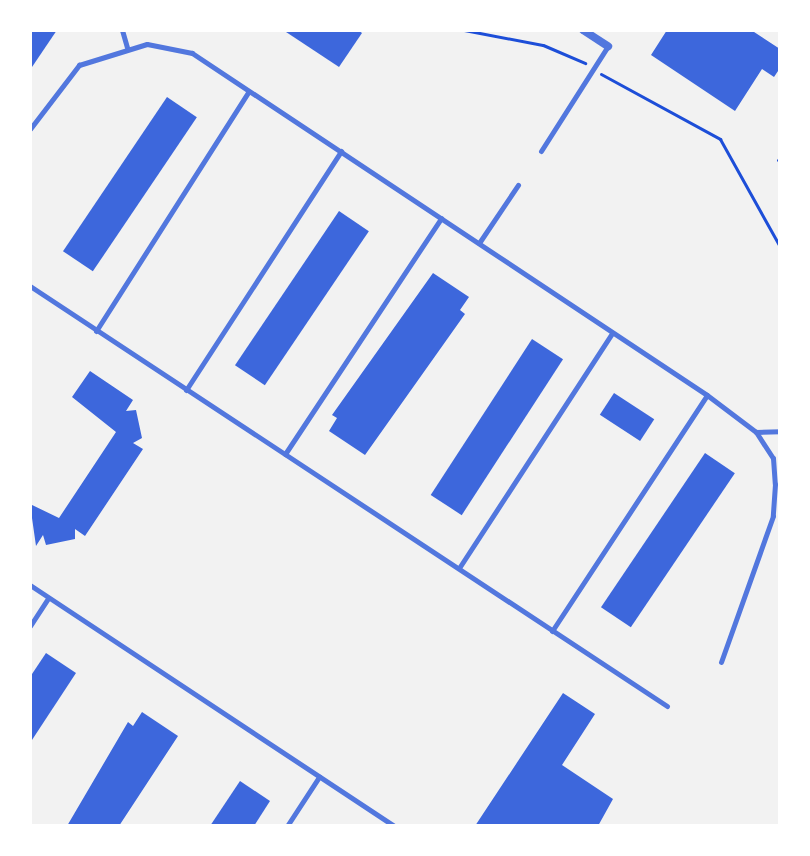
<!DOCTYPE html>
<html>
<head>
<meta charset="utf-8">
<style>
	body { margin:0 }
	#map { position:relative; width:810px; height:856px; overflow:hidden; background:#f2f2f2; font-family:"Libre Baskerville",serif }
	div>[style] { position:absolute }
	.building>* { inset:0; background:#3d67dc; transform-origin:0 0 }
	.path>* { height:3px; margin:-1.5px; padding:0 1.5px; transform-origin:1.5px; border-radius:1.5px; background:#1d4ed8 }
	.service>* { height:5px; margin:-2.5px; padding:0 2.5px; transform-origin:2.5px; border-radius:2.5px; background:#5277de }
	.minor>* { height:8px; margin:-4px; padding:0 4px; transform-origin:4px; border-radius:4px; background:#5277de }
	span { translate:-50% -50%; white-space:nowrap; text-align:center; line-height:1.15; -webkit-text-stroke:7px #fff; paint-order:stroke }
	.frame { position:absolute; inset:0; border:32px solid #fff; pointer-events:none }
</style>
</head>
<body>
<div id="map">
	<div class="building">
		<i style="clip-path:polygon(30px 30px,57px 30px,30px 70px)"></i>
		<i style="clip-path:polygon(283px 30px,358px 30px,362px 33px,339px 67px)"></i>
		<i style="clip-path:polygon(667px 30px,751px 30px,780px 49px,780px 68px,774px 77px,762px 69px,735px 111px,651px 55px)"></i>
		<i style="left:167px;top:97px;width:36px;height:186px;rotate:34deg"></i>
		<i style="left:339px;top:211px;width:36px;height:186px;rotate:34deg"></i>
		<i style="clip-path:polygon(433px 273px,469px 297px,460px 310px,465px 314px,365px 455px,329px 431px,337px 418px,332px 415px)"></i>
		<i style="left:532px;top:339px;width:37px;height:186px;rotate:33deg"></i>
		<i style="clip-path:polygon(90px 371px,133px 400px,126px 411px,136px 410px,142px 438px,133px 443px,143px 449px,85px 536px,75px 529px,75px 539px,46px 545px,43px 535px,36px 546px,30px 504px,59px 518px,116px 432px,72px 397px)"></i>
		<i style="left:614px;top:393px;width:48px;height:26px;rotate:33deg"></i>
		<i style="left:705px;top:453px;width:36px;height:186px;rotate:34deg"></i>
		<i style="clip-path:polygon(46px 653px,76px 673px,30px 743px,30px 677px)"></i>
		<i style="clip-path:polygon(563px 693px,595px 714px,562px 765px,613px 799px,598px 826px,475px 826px)"></i>
		<i style="clip-path:polygon(142px 712px,178px 736px,119px 826px,67px 826px,128px 722px,133px 726px)"></i>
		<i style="clip-path:polygon(240px 781px,270px 801px,254px 826px,210px 826px)"></i>
	</div>
	<div class="path">
		<i style="left:464px;top:30px;width:80px;rotate:10.8deg"></i>
		<i style="left:543px;top:45px;width:46px;rotate:23.2deg"></i>
		<i style="left:601px;top:74px;width:136px;rotate:28.6deg"></i>
		<i style="left:720px;top:139px;width:124px;rotate:60.9deg"></i>
		<i style="left:778px;top:160px;width:3px;rotate:-45deg"></i>
	</div>
	<div class="service">
		<i style="left:122px;top:30px;width:18px;rotate:74deg"></i>
		<i style="left:30px;top:129px;width:81px;rotate:-52.6deg"></i>
		<i style="left:79px;top:65px;width:71px;rotate:-17.2deg"></i>
		<i style="left:147px;top:44px;width:46px;rotate:11.3deg"></i>
		<i style="left:192px;top:53px;width:618px;rotate:33.59deg"></i>
		<i style="left:707px;top:395px;width:61px;rotate:37.1deg"></i>
		<i style="left:756px;top:432px;width:31px;rotate:57deg"></i>
		<i style="left:773px;top:458px;width:26px;rotate:86deg"></i>
		<i style="left:775px;top:484px;width:32px;rotate:94deg"></i>
		<i style="left:773px;top:516px;width:155px;rotate:109.6deg"></i>
		<i style="left:541px;top:151px;width:125px;rotate:-57.5deg"></i>
		<i style="left:479px;top:243px;width:70px;rotate:-56.1deg"></i>
		<i style="left:30px;top:286px;width:763px;rotate:33.4deg"></i>
		<i style="left:96px;top:331px;width:283px;rotate:-57.5deg"></i>
		<i style="left:186px;top:390px;width:285px;rotate:-57deg"></i>
		<i style="left:756px;top:432px;width:24px;rotate:-2deg"></i>
		<i style="left:285px;top:454px;width:283px;rotate:-56.5deg"></i>
		<i style="left:459px;top:568px;width:280px;rotate:-56.9deg"></i>
		<i style="left:30px;top:585px;width:437px;rotate:33.5deg"></i>
		<i style="left:30px;top:626px;width:33px;rotate:-57deg"></i>
		<i style="left:552px;top:631px;width:282px;rotate:-56.7deg"></i>
		<i style="left:287px;top:826px;width:59px;rotate:-56.9deg"></i>
	</div>
	<div class="minor">
		<i style="left:583px;top:30px;width:30px;rotate:33deg"></i>
	</div>
	<div class="frame"></div>
</div>
</body>
</html>
